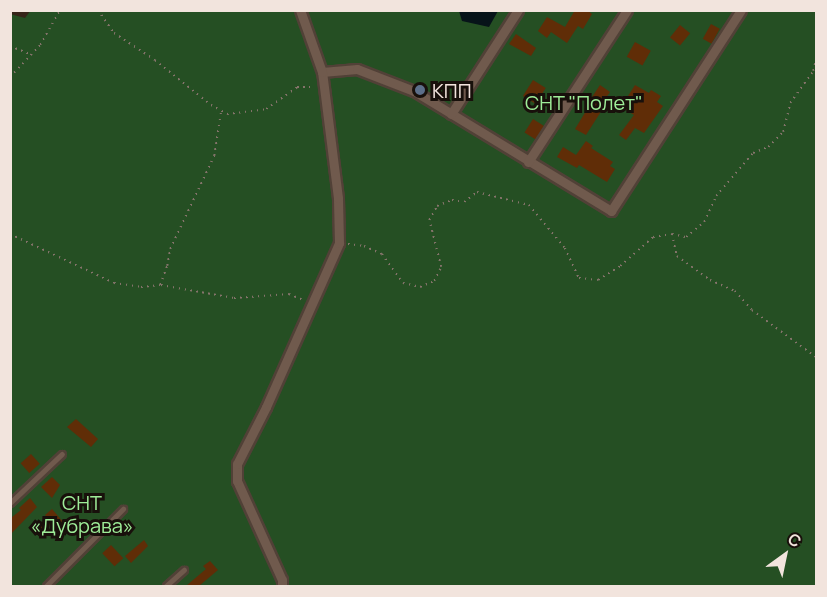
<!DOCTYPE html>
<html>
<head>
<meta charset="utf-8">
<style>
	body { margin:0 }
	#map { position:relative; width:827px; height:597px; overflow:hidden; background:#372419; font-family:Manrope,sans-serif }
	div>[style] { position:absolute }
	.green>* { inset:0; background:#254f23 }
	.water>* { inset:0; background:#071319 }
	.building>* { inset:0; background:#602d07; transform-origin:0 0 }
	.path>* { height:1.5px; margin-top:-0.75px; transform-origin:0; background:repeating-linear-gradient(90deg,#85746b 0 1.5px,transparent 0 6px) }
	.roads { filter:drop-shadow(2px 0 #514137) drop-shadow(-2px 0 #514137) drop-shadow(0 2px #514137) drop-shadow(0 -2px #514137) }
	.service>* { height:4.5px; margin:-2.25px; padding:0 2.25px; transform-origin:2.25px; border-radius:2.25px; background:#705a4d }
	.minor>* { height:9px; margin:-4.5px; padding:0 4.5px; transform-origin:4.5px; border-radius:4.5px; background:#705a4d }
	.dots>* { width:16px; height:16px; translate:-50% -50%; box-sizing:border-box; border:3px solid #18100b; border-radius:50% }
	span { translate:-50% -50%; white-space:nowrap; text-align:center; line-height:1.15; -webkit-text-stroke:6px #18100b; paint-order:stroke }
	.poi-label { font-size:20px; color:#f2e4dd }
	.left { translate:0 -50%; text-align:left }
	.park-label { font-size:20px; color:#9eed98 }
	.frame { position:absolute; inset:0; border:12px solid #f2e4dd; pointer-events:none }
	.north { position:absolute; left:755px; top:525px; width:60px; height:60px; -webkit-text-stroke:4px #18100b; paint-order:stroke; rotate:33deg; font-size:16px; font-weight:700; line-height:24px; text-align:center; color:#f2e4dd }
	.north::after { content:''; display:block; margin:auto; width:21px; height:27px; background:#f2e4dd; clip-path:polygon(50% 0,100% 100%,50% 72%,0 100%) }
</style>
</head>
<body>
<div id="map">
	<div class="green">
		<i style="clip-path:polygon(31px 10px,816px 11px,816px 586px,11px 586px,10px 14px,25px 18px)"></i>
	</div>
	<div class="water">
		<i style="clip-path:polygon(459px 11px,459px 10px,498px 11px,489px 27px,462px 21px)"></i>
	</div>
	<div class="building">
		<i style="clip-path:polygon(575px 10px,587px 10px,592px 14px,583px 29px,578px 26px,567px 43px,551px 32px,547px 38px,538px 31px,547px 17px,565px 27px)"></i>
		<i style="left:711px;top:24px;width:10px;height:17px;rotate:29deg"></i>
		<i style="left:680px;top:25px;width:13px;height:16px;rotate:39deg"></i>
		<i style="clip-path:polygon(516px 34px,536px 48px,531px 56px,509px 44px)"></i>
		<i style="left:635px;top:42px;width:18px;height:17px;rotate:29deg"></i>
		<i style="left:533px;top:80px;width:15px;height:19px;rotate:32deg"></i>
		<i style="clip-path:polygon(600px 85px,610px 92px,599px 108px,602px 110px,586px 135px,575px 129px,586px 111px,584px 109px)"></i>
		<i style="clip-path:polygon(635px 85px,649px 93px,651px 90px,661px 96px,657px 102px,663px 106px,644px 133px,635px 128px,626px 140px,619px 135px,634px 115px,621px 107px)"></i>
		<i style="left:533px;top:119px;width:13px;height:16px;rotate:32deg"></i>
		<i style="clip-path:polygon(586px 141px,593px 146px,591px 148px,613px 162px,610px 166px,615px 169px,607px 182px,579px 165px,577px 168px,557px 157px,563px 147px,576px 155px)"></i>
		<i style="clip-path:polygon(76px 419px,98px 439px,91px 447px,67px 427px)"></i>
		<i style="left:31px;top:454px;width:13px;height:14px;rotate:48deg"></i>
		<i style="clip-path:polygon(52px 477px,60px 485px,52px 498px,41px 487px)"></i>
		<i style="clip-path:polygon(30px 498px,37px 507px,10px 535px,10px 516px,12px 517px,21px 510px,19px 508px)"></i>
		<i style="clip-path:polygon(52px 509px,64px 523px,56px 530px,51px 524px,39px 535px,34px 530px,48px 518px,45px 515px)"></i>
		<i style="clip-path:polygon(144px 540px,148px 546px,131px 563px,125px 556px)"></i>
		<i style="left:111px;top:545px;width:18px;height:12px;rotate:47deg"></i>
		<i style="clip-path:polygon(210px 561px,218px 570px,199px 586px,186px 586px,206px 569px,203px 566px)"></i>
	</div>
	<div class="path">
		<i style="left:98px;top:10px;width:28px;rotate:55deg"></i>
		<i style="left:114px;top:33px;width:49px;rotate:33.4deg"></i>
		<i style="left:155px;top:60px;width:72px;rotate:38.8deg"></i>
		<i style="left:211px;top:105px;width:18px;rotate:29deg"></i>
		<i style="left:227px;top:114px;width:39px;rotate:-7deg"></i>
		<i style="left:266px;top:109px;width:38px;rotate:-35deg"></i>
		<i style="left:297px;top:87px;width:17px"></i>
		<i style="left:10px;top:46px;width:24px;rotate:22deg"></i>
		<i style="left:10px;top:77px;width:44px;rotate:-46.8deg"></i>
		<i style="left:40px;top:45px;width:40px;rotate:-60.3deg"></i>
		<i style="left:10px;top:234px;width:115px;rotate:25.2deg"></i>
		<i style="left:114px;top:283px;width:27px;rotate:8deg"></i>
		<i style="left:141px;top:287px;width:19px;rotate:-6deg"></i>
		<i style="left:160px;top:285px;width:20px;rotate:-70deg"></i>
		<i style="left:167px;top:266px;width:17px;rotate:-80deg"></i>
		<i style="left:170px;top:249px;width:103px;rotate:-64.7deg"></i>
		<i style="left:214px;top:156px;width:46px;rotate:-81.2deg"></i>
		<i style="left:672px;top:234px;width:14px;rotate:12deg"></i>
		<i style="left:686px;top:237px;width:23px;rotate:-40deg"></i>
		<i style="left:704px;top:222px;width:29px;rotate:-65deg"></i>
		<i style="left:716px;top:196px;width:57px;rotate:-49.3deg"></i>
		<i style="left:753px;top:153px;width:16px;rotate:-22deg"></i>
		<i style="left:768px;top:147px;width:21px;rotate:-45deg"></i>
		<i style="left:783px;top:132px;width:30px;rotate:-76deg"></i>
		<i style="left:790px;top:103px;width:39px;rotate:-54deg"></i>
		<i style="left:813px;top:71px;width:12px;rotate:-76deg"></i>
		<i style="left:348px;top:244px;width:16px;rotate:7deg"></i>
		<i style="left:364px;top:246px;width:20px;rotate:24deg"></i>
		<i style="left:382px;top:254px;width:36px;rotate:54deg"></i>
		<i style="left:403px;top:283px;width:17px;rotate:13deg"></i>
		<i style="left:420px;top:287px;width:15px;rotate:-23deg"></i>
		<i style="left:434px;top:281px;width:16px;rotate:-63deg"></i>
		<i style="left:441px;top:267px;width:49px;rotate:-104.3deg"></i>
		<i style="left:429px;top:220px;width:16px;rotate:-60deg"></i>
		<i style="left:437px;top:206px;width:16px;rotate:-22deg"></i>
		<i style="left:452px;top:200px;width:12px;rotate:9deg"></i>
		<i style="left:464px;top:202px;width:16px;rotate:-38deg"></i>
		<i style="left:477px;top:192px;width:54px;rotate:14deg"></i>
		<i style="left:529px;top:205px;width:56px;rotate:50.1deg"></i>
		<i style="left:565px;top:248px;width:33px;rotate:65deg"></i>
		<i style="left:579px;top:278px;width:19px;rotate:6deg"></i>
		<i style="left:598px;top:280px;width:26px;rotate:-32deg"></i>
		<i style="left:620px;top:266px;width:44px;rotate:-41.3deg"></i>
		<i style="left:653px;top:237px;width:19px;rotate:-9deg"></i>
		<i style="left:672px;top:234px;width:23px;rotate:77deg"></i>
		<i style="left:677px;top:256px;width:41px;rotate:36deg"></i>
		<i style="left:710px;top:280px;width:27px;rotate:24deg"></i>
		<i style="left:735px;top:291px;width:25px;rotate:48deg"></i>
		<i style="left:752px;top:310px;width:79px;rotate:36.3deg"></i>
		<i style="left:161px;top:285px;width:74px;rotate:10.1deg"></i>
		<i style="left:234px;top:298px;width:55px;rotate:-4.2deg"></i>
		<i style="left:289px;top:294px;width:15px;rotate:23deg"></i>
	</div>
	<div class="roads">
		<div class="service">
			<i style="left:10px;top:503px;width:71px;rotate:-43.3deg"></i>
			<i style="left:46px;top:586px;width:109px;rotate:-45deg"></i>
			<i style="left:166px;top:586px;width:24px;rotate:-42deg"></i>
		</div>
		<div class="minor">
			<i style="left:322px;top:72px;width:35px;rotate:-5deg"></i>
			<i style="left:357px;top:69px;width:61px;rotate:21.1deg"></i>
			<i style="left:414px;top:91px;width:231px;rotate:31.3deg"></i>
			<i style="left:611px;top:211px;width:239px;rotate:-57.1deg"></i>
			<i style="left:451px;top:114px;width:124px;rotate:-57.2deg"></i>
			<i style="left:528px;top:162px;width:181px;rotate:-56.9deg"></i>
			<i style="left:282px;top:586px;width:6px;rotate:-90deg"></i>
			<i style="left:282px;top:580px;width:109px;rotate:-114.4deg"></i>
			<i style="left:237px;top:481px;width:17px;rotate:-90deg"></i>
			<i style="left:237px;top:464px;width:64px;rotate:-63deg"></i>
			<i style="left:266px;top:407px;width:180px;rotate:-66deg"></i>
			<i style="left:339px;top:243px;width:45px;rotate:-91.3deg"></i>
			<i style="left:338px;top:198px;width:127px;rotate:-97.2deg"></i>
			<i style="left:322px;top:72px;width:66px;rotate:-109.5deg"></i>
		</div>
	</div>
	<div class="dots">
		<i style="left:420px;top:90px;background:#5c6f8a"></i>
	</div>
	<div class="poi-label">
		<span class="left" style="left:432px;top:90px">КПП</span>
	</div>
	<div class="park-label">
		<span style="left:584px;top:102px">СНТ "Полет"</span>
		<span style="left:82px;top:514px">СНТ<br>«Дубрава»</span>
	</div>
	<div class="frame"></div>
	<div class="north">С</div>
</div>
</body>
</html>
